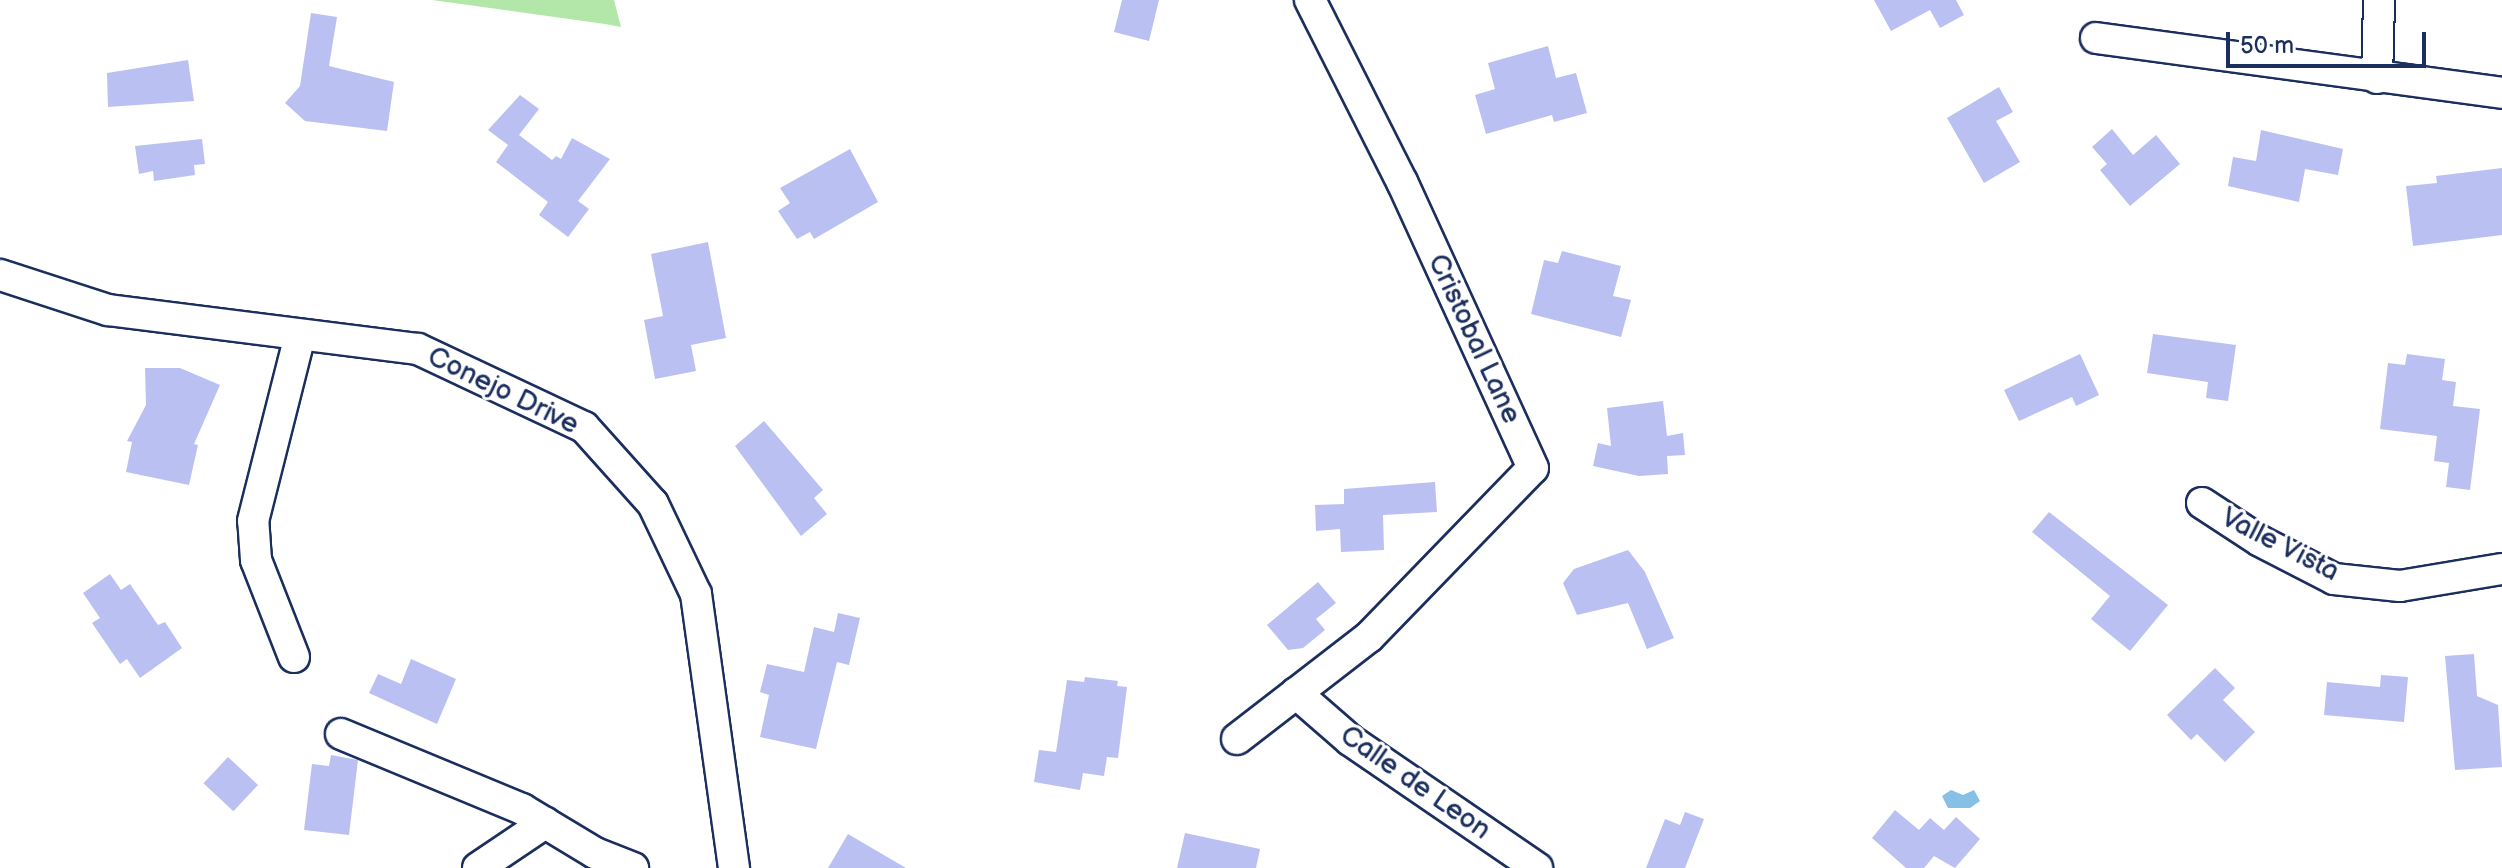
<!DOCTYPE html>
<html>
<head>
<meta charset="utf-8">
<style>
	body { margin:0 }
	#map { position:relative; width:2502px; height:868px; overflow:hidden; background:#fff; font-family:"Balsamiq Sans",sans-serif }
	div>[style] { position:absolute }
	.green>* { inset:0; background:#b2e7a9 }
	.water>* { inset:0; background:#86c0e5 }
	.building>* { inset:0; background:#bbc0f2; transform-origin:0 0 }
	.roads { filter:drop-shadow(2px 0 #1b2f5e) drop-shadow(-2px 0 #1b2f5e) drop-shadow(0 2px #1b2f5e) drop-shadow(0 -2px #1b2f5e) }
	.minor>* { height:30px; margin:-15px; padding:0 15px; transform-origin:15px; border-radius:15px; background:#fff }
	span { translate:-50% -50%; white-space:nowrap; text-align:center; line-height:1.15; -webkit-text-stroke:6px #fff; paint-order:stroke }
	.street-label { font-size:28px; color:#1b2f5e }
	.scale { position:absolute; left:2226px; top:32px; width:200px; height:36px; box-sizing:border-box; border:4px solid #1b2f5e; border-top:0; padding-left:10px; font-size:24px; line-height:28px; white-space:nowrap; color:#1b2f5e; -webkit-text-stroke:6px #fff; paint-order:stroke }
</style>
</head>
<body>
<div id="map">
	<div class="green">
		<i style="clip-path:polygon(432px 0,614px 0,621px 27px,605px 24px)"></i>
	</div>
	<div class="water">
		<i style="clip-path:polygon(1951px 790px,1963px 795px,1974px 790px,1980px 801px,1970px 808px,1948px 808px,1942px 796px)"></i>
	</div>
	<div class="building">
		<i style="clip-path:polygon(1122px 0,1159px 0,1149px 41px,1114px 32px)"></i>
		<i style="clip-path:polygon(1874px 0,1956px 0,1964px 15px,1940px 28px,1930px 10px,1891px 31px)"></i>
		<i style="clip-path:polygon(311px 13px,337px 17px,329px 66px,394px 82px,387px 131px,305px 121px,285px 103px,300px 86px)"></i>
		<i style="clip-path:polygon(1548px 46px,1556px 78px,1576px 73px,1587px 113px,1554px 122px,1552px 115px,1486px 134px,1475px 95px,1495px 89px,1488px 63px)"></i>
		<i style="clip-path:polygon(188px 60px,194px 101px,108px 107px,107px 73px)"></i>
		<i style="clip-path:polygon(1999px 87px,2013px 112px,1996px 121px,2020px 162px,1984px 183px,1947px 118px)"></i>
		<i style="clip-path:polygon(520px 95px,539px 109px,519px 135px,552px 160px,556px 156px,561px 159px,572px 138px,610px 159px,578px 201px,589px 209px,568px 237px,539px 215px,548px 202px,496px 162px,508px 145px,488px 130px)"></i>
		<i style="clip-path:polygon(2112px 129px,2133px 155px,2156px 135px,2180px 164px,2130px 206px,2100px 170px,2107px 164px,2092px 147px)"></i>
		<i style="clip-path:polygon(2261px 130px,2343px 149px,2338px 175px,2305px 169px,2299px 202px,2228px 186px,2233px 157px,2256px 161px)"></i>
		<i style="clip-path:polygon(202px 139px,205px 164px,194px 165px,195px 175px,154px 181px,153px 171px,139px 174px,135px 146px)"></i>
		<i style="clip-path:polygon(850px 149px,878px 202px,814px 239px,810px 232px,797px 239px,778px 211px,790px 203px,780px 188px)"></i>
		<i style="clip-path:polygon(2502px 168px,2502px 235px,2413px 246px,2406px 186px,2437px 183px,2436px 176px)"></i>
		<i style="clip-path:polygon(708px 242px,726px 338px,691px 345px,696px 371px,655px 379px,644px 320px,663px 316px,651px 254px)"></i>
		<i style="clip-path:polygon(1562px 251px,1621px 266px,1613px 296px,1631px 300px,1621px 337px,1531px 314px,1544px 260px,1558px 263px)"></i>
		<i style="clip-path:polygon(2153px 334px,2236px 345px,2228px 401px,2206px 398px,2208px 382px,2147px 373px)"></i>
		<i style="clip-path:polygon(2080px 354px,2099px 395px,2076px 406px,2072px 397px,2019px 421px,2004px 390px)"></i>
		<i style="clip-path:polygon(2407px 354px,2445px 359px,2442px 380px,2456px 382px,2453px 406px,2480px 409px,2470px 490px,2446px 487px,2449px 463px,2434px 461px,2437px 436px,2380px 429px,2388px 363px,2405px 365px)"></i>
		<i style="clip-path:polygon(145px 368px,180px 368px,220px 385px,194px 444px,198px 445px,189px 485px,126px 472px,132px 442px,127px 441px,146px 405px)"></i>
		<i style="clip-path:polygon(1663px 401px,1667px 436px,1683px 433px,1685px 455px,1667px 456px,1668px 474px,1639px 476px,1593px 466px,1598px 443px,1611px 446px,1607px 408px)"></i>
		<i style="clip-path:polygon(764px 421px,823px 490px,814px 498px,827px 514px,801px 536px,735px 446px)"></i>
		<i style="clip-path:polygon(1435px 482px,1437px 512px,1383px 515px,1384px 550px,1341px 552px,1340px 529px,1316px 531px,1315px 505px,1344px 504px,1344px 489px)"></i>
		<i style="clip-path:polygon(2049px 512px,2168px 605px,2130px 651px,2091px 619px,2110px 596px,2032px 532px)"></i>
		<i style="clip-path:polygon(1628px 550px,1645px 572px,1674px 638px,1647px 649px,1628px 603px,1577px 615px,1563px 583px,1574px 569px)"></i>
		<i style="clip-path:polygon(110px 574px,121px 590px,130px 584px,158px 625px,165px 622px,182px 648px,140px 678px,127px 659px,120px 664px,92px 623px,100px 618px,83px 593px)"></i>
		<i style="clip-path:polygon(1318px 582px,1336px 603px,1316px 619px,1325px 630px,1303px 648px,1288px 650px,1267px 625px)"></i>
		<i style="clip-path:polygon(838px 613px,860px 618px,849px 665px,837px 662px,816px 749px,760px 737px,769px 695px,760px 692px,767px 664px,804px 672px,814px 627px,834px 632px)"></i>
		<i style="clip-path:polygon(2474px 654px,2477px 696px,2498px 705px,2502px 767px,2455px 770px,2445px 656px)"></i>
		<i style="clip-path:polygon(411px 659px,456px 679px,437px 724px,369px 693px,378px 674px,401px 684px)"></i>
		<i style="clip-path:polygon(2215px 668px,2235px 688px,2223px 700px,2255px 732px,2225px 762px,2197px 734px,2191px 740px,2167px 715px)"></i>
		<i style="clip-path:polygon(2381px 675px,2408px 677px,2404px 722px,2324px 715px,2327px 682px,2380px 687px)"></i>
		<i style="clip-path:polygon(1085px 677px,1118px 681px,1117px 686px,1127px 687px,1118px 758px,1107px 757px,1104px 776px,1083px 773px,1080px 790px,1034px 782px,1039px 750px,1056px 752px,1067px 680px,1084px 682px)"></i>
		<i style="clip-path:polygon(331px 755px,358px 760px,349px 835px,304px 830px,312px 764px,329px 766px)"></i>
		<i style="left:228px;top:757px;width:41px;height:36px;rotate:43deg"></i>
		<i style="clip-path:polygon(1895px 810px,1919px 830px,1930px 818px,1944px 830px,1956px 817px,1980px 839px,1955px 868px,1934px 856px,1924px 868px,1906px 868px,1872px 838px)"></i>
		<i style="clip-path:polygon(1685px 812px,1704px 819px,1685px 868px,1646px 868px,1665px 819px,1680px 825px)"></i>
		<i style="clip-path:polygon(1185px 833px,1260px 849px,1256px 868px,1177px 868px)"></i>
		<i style="clip-path:polygon(848px 834px,906px 868px,828px 868px)"></i>
	</div>
	<div class="roads">
		<div class="minor">
			<i style="left:2096px;top:38px;width:410px;rotate:7.7deg"></i>
			<i style="left:2377px;top:78px;width:78px;rotate:-88.5deg"></i>
			<i style="left:0;top:275px;width:114px;rotate:18deg"></i>
			<i style="left:108px;top:310px;width:312px;rotate:7.2deg"></i>
			<i style="left:418px;top:349px;width:183px;rotate:25.2deg"></i>
			<i style="left:584px;top:427px;width:103px;rotate:48.1deg"></i>
			<i style="left:653px;top:504px;width:100px;rotate:64.5deg"></i>
			<i style="left:696px;top:594px;width:277px;rotate:82.1deg"></i>
			<i style="left:2202px;top:503px;width:69px;rotate:33.2deg"></i>
			<i style="left:2260px;top:541px;width:83px;rotate:27.2deg"></i>
			<i style="left:2334px;top:579px;width:66px;rotate:6.1deg"></i>
			<i style="left:2400px;top:586px;width:103px;rotate:-9.5deg"></i>
			<i style="left:294px;top:657px;width:104px;rotate:-111.4deg"></i>
			<i style="left:256px;top:560px;width:39px;rotate:-94deg"></i>
			<i style="left:253px;top:521px;width:192px;rotate:-75.8deg"></i>
			<i style="left:1296px;top:693px;width:72px;rotate:41deg"></i>
			<i style="left:1350px;top:740px;width:227px;rotate:34.4deg"></i>
			<i style="left:341px;top:734px;width:196px;rotate:22.5deg"></i>
			<i style="left:522px;top:809px;width:85px;rotate:31.1deg"></i>
			<i style="left:595px;top:853px;width:41px;rotate:21.5deg"></i>
			<i style="left:1237px;top:739px;width:167px;rotate:-37.7deg"></i>
			<i style="left:1369px;top:637px;width:235px;rotate:-45.9deg"></i>
			<i style="left:1533px;top:468px;width:315px;rotate:-114.6deg"></i>
			<i style="left:1402px;top:182px;width:204px;rotate:-116.8deg"></i>
			<i style="left:478px;top:868px;width:81px;rotate:-33.9deg"></i>
		</div>
	</div>
	<div class="street-label">
		<span style="left:1474px;top:339px;rotate:65deg">Cristobal Lane</span>
		<span style="left:503px;top:391px;rotate:26deg">Conejo Drive</span>
		<span style="left:2280px;top:545px;rotate:27deg">Valle Vista</span>
		<span style="left:1415px;top:783px;rotate:35deg">Calle de Leon</span>
	</div>
	<div class="scale">50 m</div>
</div>
</body>
</html>
